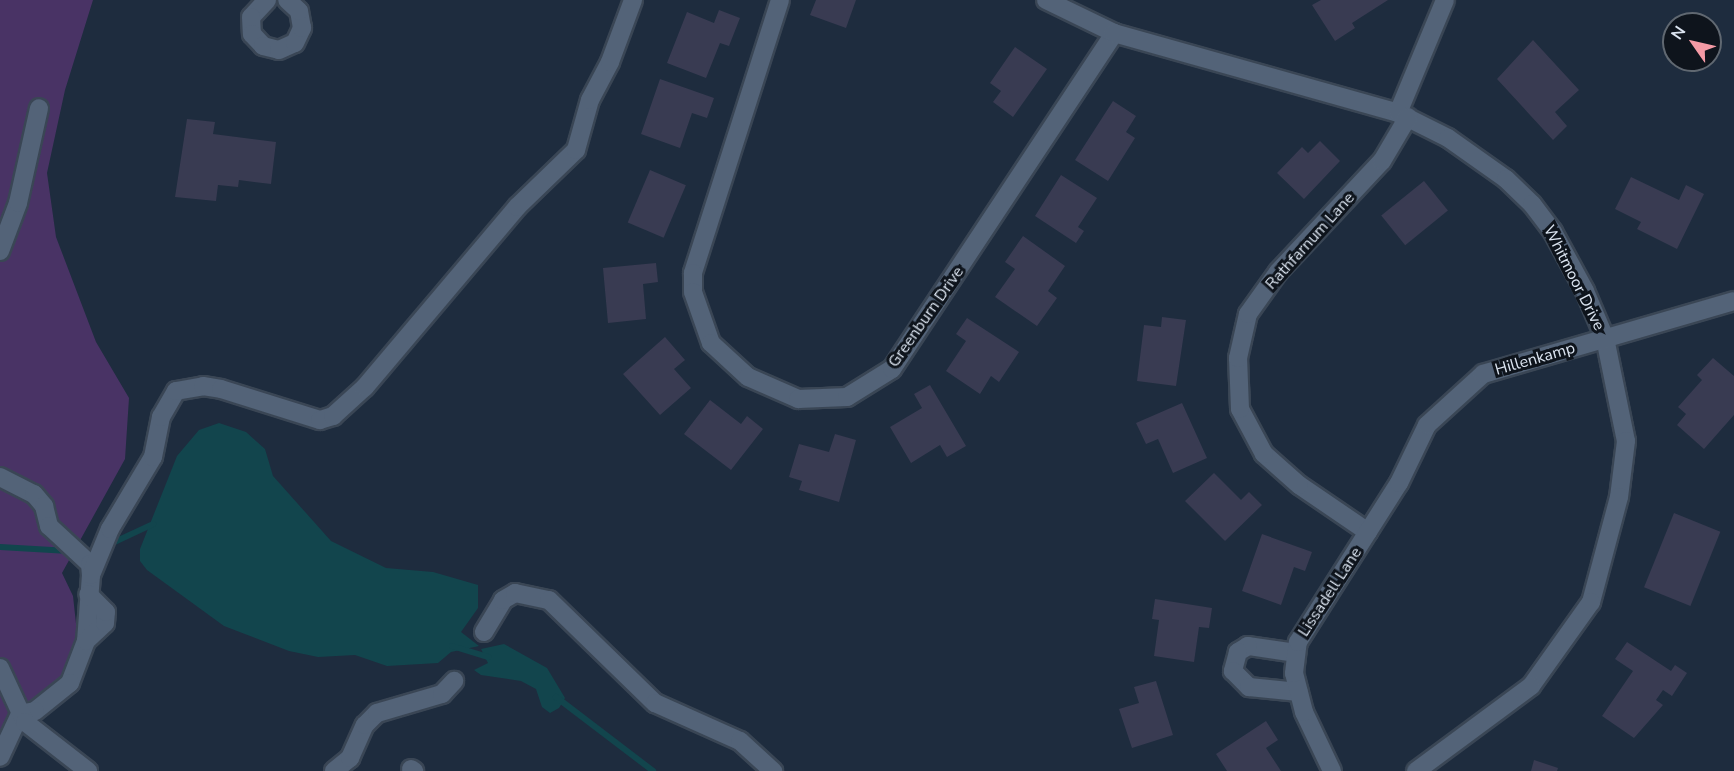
<!DOCTYPE html>
<html>
<head>
<meta charset="utf-8">
<style>
	body { margin:0 }
	#map { position:relative; width:1734px; height:771px; overflow:hidden; background:#1e2c3e; font-family:"Nunito Sans",sans-serif }
	div>[style] { position:absolute }
	.green>* { inset:0; background:#493365 }
	.water>* { inset:0; background:#12454d }
	.stream>* { height:6px; margin:-3px; padding:0 3px; transform-origin:3px; border-radius:3px; background:#12454d }
	.building>* { inset:0; background:#393b52; transform-origin:0 0 }
	.roads { filter:drop-shadow(2px 0 #3a4655) drop-shadow(-2px 0 #3a4655) drop-shadow(0 2px #3a4655) drop-shadow(0 -2px #3a4655) }
	.minor>* { height:18px; margin:-9px; padding:0 9px; transform-origin:9px; border-radius:9px; background:#536378 }
	span { translate:-50% -50%; white-space:nowrap; text-align:center; line-height:1.15; -webkit-text-stroke:6px #0e141c; paint-order:stroke }
	.street-label { font-size:16px; color:#dce5f1 }
	.north { position:absolute; left:1662px; top:12px; width:60px; height:60px; box-sizing:border-box; background:#0e141c; border:2px solid #606871; border-radius:50%; rotate:304deg; font-size:16px; font-weight:700; line-height:24px; text-align:center; color:#dce5f1 }
	.north::after { content:''; display:block; margin:auto; width:21px; height:27px; background:#f49aa5; clip-path:polygon(50% 0,100% 100%,50% 72%,0 100%) }
</style>
</head>
<body>
<div id="map">
	<div class="green">
		<i style="clip-path:polygon(0 0,93px 0,65px 90px,47px 173px,56px 237px,96px 342px,129px 398px,125px 459px,62px 573px,73px 596px,78px 642px,65px 679px,0 746px)"></i>
	</div>
	<div class="water">
		<i style="clip-path:polygon(219px 423px,246px 432px,265px 449px,273px 476px,331px 541px,386px 568px,433px 572px,478px 585px,478px 608px,461px 632px,479px 646px,451px 652px,438px 663px,387px 666px,355px 655px,318px 657px,289px 651px,224px 626px,147px 570px,140px 561px,140px 549px,177px 456px,199px 430px)"></i>
		<i style="clip-path:polygon(504px 644px,547px 668px,565px 698px,559px 708px,550px 713px,542px 707px,536px 689px,521px 681px,481px 675px,474px 670px,488px 663px,481px 649px)"></i>
	</div>
	<div class="stream">
		<i style="left:108px;top:545px;width:50px;rotate:-25deg"></i>
		<i style="left:0;top:547px;width:69px;rotate:3.3deg"></i>
		<i style="left:452px;top:646px;width:38px;rotate:17deg"></i>
		<i style="left:556px;top:697px;width:122px;rotate:37.3deg"></i>
	</div>
	<div class="building">
		<i style="clip-path:polygon(816px 0,856px 0,846px 28px,810px 15px)"></i>
		<i style="clip-path:polygon(1321px 0,1388px 0,1352px 23px,1355px 28px,1335px 41px,1312px 5px)"></i>
		<i style="clip-path:polygon(719px 10px,740px 18px,729px 46px,720px 43px,706px 78px,667px 63px,687px 12px,714px 23px)"></i>
		<i style="clip-path:polygon(1533px 40px,1579px 90px,1555px 112px,1567px 126px,1553px 140px,1497px 79px)"></i>
		<i style="clip-path:polygon(1015px 47px,1047px 69px,1013px 117px,993px 102px,1001px 91px,990px 83px)"></i>
		<i style="clip-path:polygon(660px 79px,714px 98px,707px 118px,692px 113px,680px 148px,641px 134px)"></i>
		<i style="clip-path:polygon(1113px 101px,1136px 116px,1126px 132px,1135px 138px,1108px 181px,1075px 160px)"></i>
		<i style="clip-path:polygon(187px 119px,215px 122px,213px 134px,276px 142px,271px 184px,239px 180px,238px 187px,218px 185px,216px 201px,175px 197px)"></i>
		<i style="clip-path:polygon(1320px 141px,1340px 161px,1304px 199px,1277px 173px,1302px 147px,1308px 153px)"></i>
		<i style="left:650px;top:170px;width:39px;height:57px;rotate:23deg"></i>
		<i style="clip-path:polygon(1061px 175px,1097px 198px,1078px 227px,1084px 231px,1076px 243px,1035px 216px)"></i>
		<i style="clip-path:polygon(1631px 177px,1679px 200px,1686px 185px,1704px 194px,1677px 249px,1637px 229px,1641px 222px,1615px 209px)"></i>
		<i style="left:1424px;top:181px;width:38px;height:55px;rotate:51deg"></i>
		<i style="clip-path:polygon(1023px 236px,1065px 266px,1048px 291px,1057px 298px,1037px 326px,995px 297px,1015px 269px,1005px 262px)"></i>
		<i style="clip-path:polygon(656px 263px,658px 282px,643px 284px,646px 319px,608px 323px,603px 268px)"></i>
		<i style="clip-path:polygon(1162px 317px,1186px 320px,1176px 386px,1137px 381px,1144px 325px,1161px 327px)"></i>
		<i style="clip-path:polygon(967px 318px,1019px 352px,999px 382px,991px 376px,980px 394px,946px 371px,966px 341px,956px 334px)"></i>
		<i style="clip-path:polygon(665px 337px,685px 360px,674px 369px,691px 388px,660px 415px,623px 374px)"></i>
		<i style="clip-path:polygon(1713px 358px,1734px 376px,1734px 415px,1704px 449px,1677px 425px,1686px 414px,1678px 407px,1702px 380px,1697px 375px)"></i>
		<i style="clip-path:polygon(930px 385px,966px 446px,947px 457px,940px 445px,911px 463px,890px 427px,922px 408px,914px 394px)"></i>
		<i style="clip-path:polygon(710px 400px,741px 424px,747px 416px,763px 429px,731px 470px,684px 434px)"></i>
		<i style="clip-path:polygon(1182px 403px,1207px 458px,1173px 473px,1158px 439px,1146px 444px,1136px 423px)"></i>
		<i style="clip-path:polygon(835px 434px,856px 440px,839px 502px,799px 490px,802px 481px,789px 477px,799px 444px,829px 452px)"></i>
		<i style="clip-path:polygon(1214px 473px,1241px 500px,1249px 492px,1262px 505px,1225px 541px,1185px 501px)"></i>
		<i style="left:1674px;top:513px;width:50px;height:80px;rotate:22deg"></i>
		<i style="clip-path:polygon(1262px 534px,1312px 552px,1305px 571px,1294px 567px,1281px 605px,1242px 591px)"></i>
		<i style="clip-path:polygon(1155px 599px,1212px 608px,1209px 628px,1199px 627px,1194px 662px,1154px 656px,1159px 620px,1152px 619px)"></i>
		<i style="clip-path:polygon(1627px 642px,1671px 671px,1675px 665px,1687px 673px,1672px 696px,1663px 690px,1656px 700px,1663px 705px,1634px 738px,1602px 716px,1633px 671px,1615px 659px)"></i>
		<i style="clip-path:polygon(1156px 681px,1173px 735px,1132px 748px,1119px 709px,1139px 703px,1134px 687px)"></i>
		<i style="clip-path:polygon(1266px 721px,1278px 740px,1266px 748px,1281px 771px,1227px 771px,1216px 754px)"></i>
		<i style="clip-path:polygon(1534px 760px,1558px 768px,1557px 771px,1531px 771px)"></i>
	</div>
	<div class="roads">
		<div class="minor">
			<i style="left:267px;top:0;width:23px;rotate:133deg"></i>
			<i style="left:251px;top:17px;width:17px;rotate:87deg"></i>
			<i style="left:252px;top:34px;width:16px;rotate:47deg"></i>
			<i style="left:263px;top:46px;width:16px;rotate:14deg"></i>
			<i style="left:279px;top:50px;width:17px;rotate:-24deg"></i>
			<i style="left:295px;top:43px;width:17px;rotate:-65deg"></i>
			<i style="left:302px;top:28px;width:17px;rotate:-100deg"></i>
			<i style="left:299px;top:11px;width:16px;rotate:-137deg"></i>
			<i style="left:780px;top:0;width:287px;rotate:107.7deg"></i>
			<i style="left:693px;top:273px;width:19px;rotate:90deg"></i>
			<i style="left:693px;top:292px;width:54px;rotate:70.6deg"></i>
			<i style="left:711px;top:343px;width:50px;rotate:42.6deg"></i>
			<i style="left:748px;top:377px;width:55px;rotate:23.7deg"></i>
			<i style="left:798px;top:399px;width:49px;rotate:-2.3deg"></i>
			<i style="left:847px;top:397px;width:53px;rotate:-31.9deg"></i>
			<i style="left:892px;top:369px;width:403px;rotate:-56.5deg"></i>
			<i style="left:1046px;top:0;width:76px;rotate:25.9deg"></i>
			<i style="left:1114px;top:33px;width:295px;rotate:15.7deg"></i>
			<i style="left:1398px;top:113px;width:56px;rotate:26.6deg"></i>
			<i style="left:1448px;top:138px;width:71px;rotate:35.3deg"></i>
			<i style="left:1506px;top:179px;width:36px;rotate:44deg"></i>
			<i style="left:1532px;top:204px;width:35px;rotate:53deg"></i>
			<i style="left:1553px;top:232px;width:67px;rotate:61.5deg"></i>
			<i style="left:1585px;top:291px;width:51px;rotate:66.9deg"></i>
			<i style="left:1605px;top:338px;width:105px;rotate:78.5deg"></i>
			<i style="left:1626px;top:441px;width:56px;rotate:97.1deg"></i>
			<i style="left:1619px;top:497px;width:109px;rotate:104.9deg"></i>
			<i style="left:1591px;top:602px;width:103px;rotate:125.5deg"></i>
			<i style="left:1531px;top:686px;width:143px;rotate:143.5deg"></i>
			<i style="left:1398px;top:113px;width:122px;rotate:-67.4deg"></i>
			<i style="left:0;top:251px;width:51px;rotate:-69.4deg"></i>
			<i style="left:18px;top:203px;width:97px;rotate:-77.5deg"></i>
			<i style="left:0;top:477px;width:38px;rotate:27deg"></i>
			<i style="left:34px;top:494px;width:16px;rotate:50deg"></i>
			<i style="left:44px;top:506px;width:21px;rotate:76deg"></i>
			<i style="left:49px;top:526px;width:56px;rotate:42.8deg"></i>
			<i style="left:90px;top:564px;width:11px;rotate:85deg"></i>
			<i style="left:91px;top:575px;width:66px;rotate:94.3deg"></i>
			<i style="left:86px;top:641px;width:45px;rotate:110.9deg"></i>
			<i style="left:70px;top:683px;width:45px;rotate:141.3deg"></i>
			<i style="left:35px;top:711px;width:15px;rotate:169deg"></i>
			<i style="left:20px;top:714px;width:47px;rotate:114.9deg"></i>
			<i style="left:1368px;top:532px;width:83px;rotate:-145.7deg"></i>
			<i style="left:1299px;top:485px;width:47px;rotate:-138.5deg"></i>
			<i style="left:1264px;top:454px;width:51px;rotate:-118.1deg"></i>
			<i style="left:1240px;top:409px;width:51px;rotate:-92.2deg"></i>
			<i style="left:1238px;top:358px;width:45px;rotate:-77.2deg"></i>
			<i style="left:1248px;top:314px;width:52px;rotate:-54.5deg"></i>
			<i style="left:1278px;top:272px;width:152px;rotate:-46.9deg"></i>
			<i style="left:1382px;top:161px;width:51px;rotate:-59.4deg"></i>
			<i style="left:91px;top:575px;width:50px;rotate:-67.6deg"></i>
			<i style="left:110px;top:529px;width:84px;rotate:-59.2deg"></i>
			<i style="left:153px;top:457px;width:41px;rotate:-78.7deg"></i>
			<i style="left:161px;top:417px;width:30px;rotate:-60deg"></i>
			<i style="left:176px;top:391px;width:27px;rotate:-10deg"></i>
			<i style="left:203px;top:386px;width:18px;rotate:9deg"></i>
			<i style="left:221px;top:389px;width:104px;rotate:17.4deg"></i>
			<i style="left:320px;top:420px;width:14px;rotate:-17deg"></i>
			<i style="left:333px;top:416px;width:43px;rotate:-42.2deg"></i>
			<i style="left:365px;top:387px;width:236px;rotate:-49.8deg"></i>
			<i style="left:517px;top:207px;width:82px;rotate:-44deg"></i>
			<i style="left:576px;top:150px;width:52px;rotate:-74.4deg"></i>
			<i style="left:590px;top:100px;width:43px;rotate:-62.2deg"></i>
			<i style="left:610px;top:62px;width:66px;rotate:-69.6deg"></i>
			<i style="left:484px;top:632px;width:37px;rotate:-59deg"></i>
			<i style="left:503px;top:600px;width:14px;rotate:-30deg"></i>
			<i style="left:515px;top:593px;width:35px;rotate:12deg"></i>
			<i style="left:549px;top:600px;width:148px;rotate:44.2deg"></i>
			<i style="left:655px;top:703px;width:93px;rotate:24.1deg"></i>
			<i style="left:740px;top:741px;width:45px;rotate:42.3deg"></i>
			<i style="left:86px;top:641px;width:26px;rotate:-43deg"></i>
			<i style="left:105px;top:623px;width:11px;rotate:-85deg"></i>
			<i style="left:106px;top:612px;width:25px;rotate:-135deg"></i>
			<i style="left:1296px;top:653px;width:49px;rotate:-171.7deg"></i>
			<i style="left:1248px;top:646px;width:12px;rotate:149deg"></i>
			<i style="left:1238px;top:652px;width:20px;rotate:105deg"></i>
			<i style="left:1233px;top:671px;width:23px;rotate:45deg"></i>
			<i style="left:1249px;top:687px;width:50px;rotate:5.7deg"></i>
			<i style="left:0;top:668px;width:60px;rotate:65.2deg"></i>
			<i style="left:25px;top:722px;width:80px;rotate:37.9deg"></i>
			<i style="left:411px;top:769px;width:4px;rotate:34deg"></i>
			<i style="left:334px;top:771px;width:21px;rotate:-39deg"></i>
			<i style="left:350px;top:758px;width:36px;rotate:-66deg"></i>
			<i style="left:365px;top:725px;width:17px;rotate:-45deg"></i>
			<i style="left:377px;top:713px;width:68px;rotate:-16.3deg"></i>
			<i style="left:442px;top:694px;width:18px;rotate:-47deg"></i>
			<i style="left:1332px;top:771px;width:65px;rotate:-115.4deg"></i>
			<i style="left:1304px;top:712px;width:40px;rotate:-104.4deg"></i>
			<i style="left:1294px;top:673px;width:31px;rotate:-83deg"></i>
			<i style="left:1298px;top:642px;width:188px;rotate:-57.6deg"></i>
			<i style="left:1399px;top:483px;width:64px;rotate:-64.2deg"></i>
			<i style="left:1427px;top:425px;width:76px;rotate:-42.3deg"></i>
			<i style="left:1483px;top:374px;width:261px;rotate:-16.2deg"></i>
		</div>
	</div>
	<div class="street-label">
		<span style="left:1310px;top:241px;rotate:-48deg">Rathfarnum Lane</span>
		<span style="left:1574px;top:278px;rotate:63deg">Whitmoor Drive</span>
		<span style="left:926px;top:317px;rotate:-55deg">Greenburn Drive</span>
		<span style="left:1535px;top:359px;rotate:-16deg">Hillenkamp</span>
		<span style="left:1330px;top:592px;rotate:-57deg">Lissadell Lane</span>
	</div>
	<div class="north">N</div>
</div>
</body>
</html>
